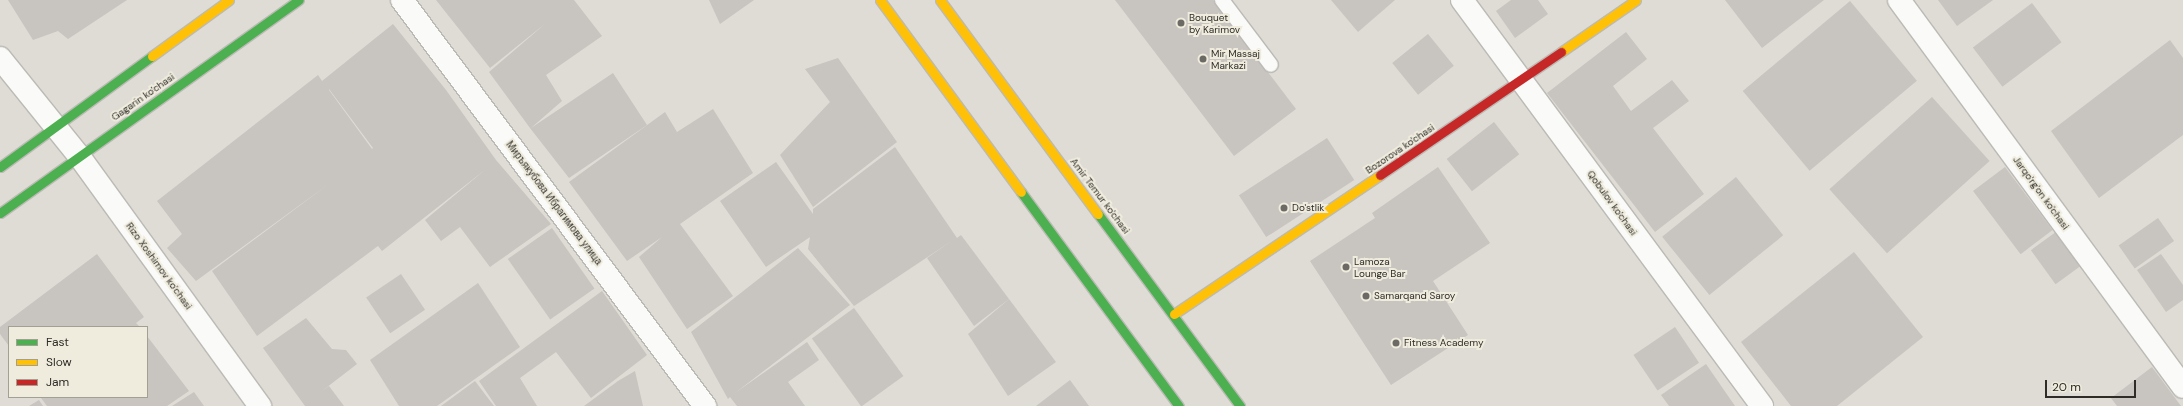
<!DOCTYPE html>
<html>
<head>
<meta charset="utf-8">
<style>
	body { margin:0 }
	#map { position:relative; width:2183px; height:406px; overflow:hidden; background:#dedcd5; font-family:"DM Sans",sans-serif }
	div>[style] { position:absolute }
	.building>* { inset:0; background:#c8c4c0; transform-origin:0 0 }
	.roads { filter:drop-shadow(1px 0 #bcbab5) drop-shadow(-1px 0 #bcbab5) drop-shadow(0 1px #bcbab5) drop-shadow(0 -1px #bcbab5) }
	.lane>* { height:14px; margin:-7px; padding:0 7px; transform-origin:7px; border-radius:7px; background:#fafaf9 }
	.street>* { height:22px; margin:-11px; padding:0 11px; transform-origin:11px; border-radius:11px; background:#fafaf9 }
	.fast>* { height:9px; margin:-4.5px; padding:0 4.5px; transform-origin:4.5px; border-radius:4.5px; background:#4caf50 }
	.slow>* { height:9px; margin:-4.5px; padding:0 4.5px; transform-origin:4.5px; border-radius:4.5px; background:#ffc107 }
	.jam>* { height:9px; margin:-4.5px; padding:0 4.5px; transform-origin:4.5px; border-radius:4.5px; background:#c62828 }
	.dots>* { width:11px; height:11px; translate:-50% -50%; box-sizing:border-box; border:2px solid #efecde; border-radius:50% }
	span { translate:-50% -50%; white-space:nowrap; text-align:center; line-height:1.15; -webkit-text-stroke:4px #efecde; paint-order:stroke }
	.poi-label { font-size:10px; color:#2e2c27 }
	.left { translate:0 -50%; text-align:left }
	.street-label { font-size:10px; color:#2e2c27 }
	.legend { position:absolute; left:8px; top:326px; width:140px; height:72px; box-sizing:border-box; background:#efecde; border:1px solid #a29f95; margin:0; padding:5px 7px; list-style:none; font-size:12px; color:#2e2c27 }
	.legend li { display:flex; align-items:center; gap:8px; height:20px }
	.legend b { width:20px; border:1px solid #a29f95 }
	.scale { position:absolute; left:2045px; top:380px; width:91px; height:18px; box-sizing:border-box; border:2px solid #2e2c27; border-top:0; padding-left:5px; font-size:12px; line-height:14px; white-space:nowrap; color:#2e2c27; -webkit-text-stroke:3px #efecde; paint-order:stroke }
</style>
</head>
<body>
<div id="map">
	<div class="building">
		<i style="clip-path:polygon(8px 0,127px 0,68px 39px,58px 31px,33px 40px)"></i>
		<i style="clip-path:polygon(436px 0,574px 0,602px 36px,546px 75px,562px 101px,531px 128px,613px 73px,647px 125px,569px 178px,530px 128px,489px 72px,546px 23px,490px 68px)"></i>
		<i style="clip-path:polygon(709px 0,754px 0,720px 24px)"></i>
		<i style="clip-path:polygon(1115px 0,1213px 0,1296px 109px,1234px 156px)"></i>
		<i style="clip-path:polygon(1331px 0,1395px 0,1358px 32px)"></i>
		<i style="clip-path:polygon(1511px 0,1538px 0,1548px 14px,1515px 38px,1496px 11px)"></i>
		<i style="clip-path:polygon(1725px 0,1824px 0,1762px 48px)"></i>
		<i style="clip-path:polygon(1938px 0,1993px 0,1957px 26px)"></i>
		<i style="left:1850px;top:1px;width:104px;height:140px;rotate:50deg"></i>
		<i style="left:2032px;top:3px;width:49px;height:74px;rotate:53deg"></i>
		<i style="clip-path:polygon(evenodd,393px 24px,446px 90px,496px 160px,551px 224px,490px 267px,460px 227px,441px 241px,425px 220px,486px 169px,382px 251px,378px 246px,257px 336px,212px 271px,330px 183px,196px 281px,167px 248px,182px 234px,157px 201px,318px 75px,322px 81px,393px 24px,329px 89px,373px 148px,372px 149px,329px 90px,329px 89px)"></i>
		<i style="clip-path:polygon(1626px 32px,1647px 59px,1613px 86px,1631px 111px,1672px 80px,1689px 101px,1653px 128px,1704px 194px,1655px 232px,1547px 93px)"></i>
		<i style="left:1428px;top:34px;width:41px;height:46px;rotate:51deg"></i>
		<i style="clip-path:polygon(2170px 40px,2183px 58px,2183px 135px,2099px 198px,2051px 131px)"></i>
		<i style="clip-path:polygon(838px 58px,897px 142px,813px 207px,780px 155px,830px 102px,805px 69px)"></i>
		<i style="left:1932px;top:97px;width:86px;height:138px;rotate:48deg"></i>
		<i style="clip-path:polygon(713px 109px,753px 173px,680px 224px,733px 296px,687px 329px,639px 257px,662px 237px,627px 261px,569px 182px,665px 112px,677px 132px)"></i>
		<i style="left:1494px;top:122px;width:41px;height:60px;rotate:52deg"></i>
		<i style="left:1327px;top:138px;width:50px;height:105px;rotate:57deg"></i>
		<i style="clip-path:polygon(895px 147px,957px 238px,961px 235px,1009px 299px,974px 326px,927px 258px,953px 240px,854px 306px,808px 249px,810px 237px,766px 267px,720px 201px,776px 162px,813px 214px,813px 209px)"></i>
		<i style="clip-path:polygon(1438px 167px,1490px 243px,1433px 281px,1468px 335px,1391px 385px,1310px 261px,1375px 218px,1372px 213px)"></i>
		<i style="left:2005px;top:167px;width:79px;height:40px;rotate:53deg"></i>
		<i style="left:1736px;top:177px;width:75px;height:95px;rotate:51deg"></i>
		<i style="left:2158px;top:218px;width:28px;height:48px;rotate:55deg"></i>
		<i style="left:552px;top:228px;width:74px;height:54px;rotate:55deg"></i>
		<i style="left:2060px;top:229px;width:42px;height:36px;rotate:54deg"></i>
		<i style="clip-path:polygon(798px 248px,850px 305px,735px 393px,807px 342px,819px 360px,788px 382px,805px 406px,737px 406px,730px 397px,728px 399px,691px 332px)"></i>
		<i style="clip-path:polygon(1854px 252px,1923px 337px,1837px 406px,1791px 406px,1741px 342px)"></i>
		<i style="clip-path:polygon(97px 254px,144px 317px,136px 323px,140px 327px,9px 327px,9px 346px,0 334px,0 327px)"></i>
		<i style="clip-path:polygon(2161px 254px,2183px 285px,2183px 300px,2166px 312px,2137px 270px)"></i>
		<i style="left:401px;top:274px;width:43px;height:42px;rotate:56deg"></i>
		<i style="clip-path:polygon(478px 283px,520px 347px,437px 406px,399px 406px,370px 360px)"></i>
		<i style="clip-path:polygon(602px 291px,647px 355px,591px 398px,556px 352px,520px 378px,537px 406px,496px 406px,479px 381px)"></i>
		<i style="clip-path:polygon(1009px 299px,1056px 362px,1008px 396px,968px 334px)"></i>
		<i style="left:854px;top:308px;width:84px;height:52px;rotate:54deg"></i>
		<i style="clip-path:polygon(306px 318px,332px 349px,346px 350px,357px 364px,322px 391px,329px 386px,344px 406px,305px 406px,263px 348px)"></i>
		<i style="left:1675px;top:327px;width:43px;height:50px;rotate:56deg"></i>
		<i style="clip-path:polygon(147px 336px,189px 391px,167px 406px,47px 406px,41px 398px,147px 397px)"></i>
		<i style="clip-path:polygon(1706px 364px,1735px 406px,1669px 406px,1661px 395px)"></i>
		<i style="clip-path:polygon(2152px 367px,2181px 406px,2117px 406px,2111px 398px)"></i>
		<i style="clip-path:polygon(635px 371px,643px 406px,584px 406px,618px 381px)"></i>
		<i style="clip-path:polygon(1070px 380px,1089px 406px,1036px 406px)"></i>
		<i style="clip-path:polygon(475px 381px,494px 406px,441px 406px)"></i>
		<i style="clip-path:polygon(194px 392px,204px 406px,172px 406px)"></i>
		<i style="clip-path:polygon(39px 400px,43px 406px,29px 406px)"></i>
	</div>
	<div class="roads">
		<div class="lane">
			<i style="left:1222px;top:0;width:81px;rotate:53deg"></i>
		</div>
		<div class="street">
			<i style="left:402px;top:0;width:507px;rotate:53.27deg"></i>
			<i style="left:1462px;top:0;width:505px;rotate:53.54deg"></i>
			<i style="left:1899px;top:0;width:480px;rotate:53.7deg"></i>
			<i style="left:0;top:58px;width:126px;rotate:51.1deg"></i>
			<i style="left:79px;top:156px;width:309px;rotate:54.1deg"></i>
		</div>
		<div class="fast">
			<i style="left:0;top:167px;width:188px;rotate:-36.1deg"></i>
			<i style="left:1021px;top:192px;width:266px;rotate:53.6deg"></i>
			<i style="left:0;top:213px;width:367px;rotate:-35.5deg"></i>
			<i style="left:1098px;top:214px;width:239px;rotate:53.5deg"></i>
		</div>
		<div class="slow">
			<i style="left:880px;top:0;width:238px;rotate:53.7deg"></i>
			<i style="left:940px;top:0;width:266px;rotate:53.6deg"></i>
			<i style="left:1561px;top:52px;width:91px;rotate:-34.7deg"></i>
			<i style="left:152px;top:56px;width:95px;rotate:-36deg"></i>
			<i style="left:1174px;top:314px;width:249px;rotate:-34deg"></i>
		</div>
		<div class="jam">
			<i style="left:1380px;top:175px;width:219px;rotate:-34.2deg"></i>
		</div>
	</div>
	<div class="dots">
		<i style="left:1181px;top:23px;background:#6c6a64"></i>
		<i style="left:1203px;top:59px;background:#6c6a64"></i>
		<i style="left:1284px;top:208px;background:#6c6a64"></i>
		<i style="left:1346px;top:267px;background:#6c6a64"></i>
		<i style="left:1366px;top:296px;background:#6c6a64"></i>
		<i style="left:1396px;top:343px;background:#6c6a64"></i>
	</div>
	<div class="poi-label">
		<span class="left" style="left:1189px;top:23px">Bouquet<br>by Karimov</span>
		<span class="left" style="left:1211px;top:59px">Mir Massaj<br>Markazi</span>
		<span class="left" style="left:1292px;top:208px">Do'stlik</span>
		<span class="left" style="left:1354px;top:267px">Lamoza<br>Lounge Bar</span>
		<span class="left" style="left:1374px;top:296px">Samarqand Saroy</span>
		<span class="left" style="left:1404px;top:343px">Fitness Academy</span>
	</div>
	<div class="street-label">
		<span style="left:143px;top:97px;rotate:-35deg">Gagarin ko'chasi</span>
		<span style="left:1400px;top:149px;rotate:-34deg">Bozorova ko'chasi</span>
		<span style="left:2041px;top:193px;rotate:54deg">Jarqo'rg'on ko'chasi</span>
		<span style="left:1100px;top:196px;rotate:53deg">Amir Temur ko'chasi</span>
		<span style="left:554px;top:203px;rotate:53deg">Миръякубова Ибрагимова улица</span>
		<span style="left:1612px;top:203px;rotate:54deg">Qobulov ko'chasi</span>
		<span style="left:159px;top:266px;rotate:54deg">Rizo Xoshimov ko'chasi</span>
	</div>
	<ul class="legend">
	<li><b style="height:5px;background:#4caf50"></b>Fast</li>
	<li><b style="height:5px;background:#ffc107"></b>Slow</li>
	<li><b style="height:5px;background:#c62828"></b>Jam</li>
	</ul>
	<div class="scale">20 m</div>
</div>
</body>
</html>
